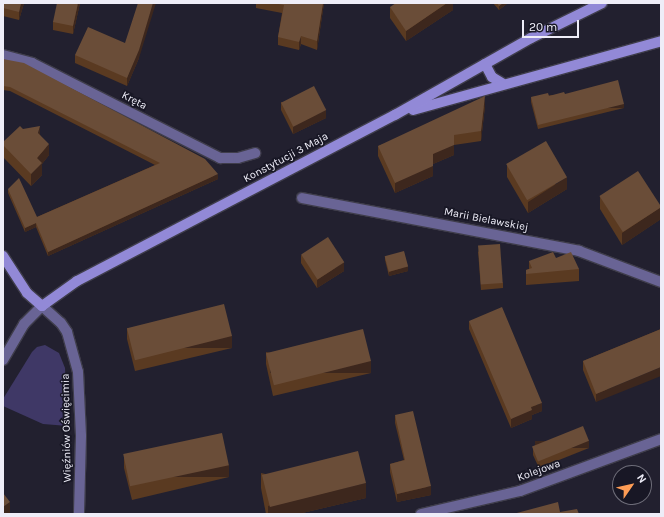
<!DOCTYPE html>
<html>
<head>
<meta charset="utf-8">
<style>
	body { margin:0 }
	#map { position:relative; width:664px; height:517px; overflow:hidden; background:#22202f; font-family:Karla,sans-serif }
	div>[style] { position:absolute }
	.green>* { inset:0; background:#3f3866 }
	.roads { filter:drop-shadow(1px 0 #3f3d4b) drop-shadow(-1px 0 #3f3d4b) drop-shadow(0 1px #3f3d4b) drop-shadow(0 -1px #3f3d4b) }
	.minor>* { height:10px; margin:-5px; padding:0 5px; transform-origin:5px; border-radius:5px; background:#696495 }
	.tertiary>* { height:10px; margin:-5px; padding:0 5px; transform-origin:5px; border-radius:5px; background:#696495 }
	.secondary>* { height:10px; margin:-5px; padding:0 5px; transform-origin:5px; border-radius:5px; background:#9289d7 }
	.wall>* { inset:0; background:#5a3a21 }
	.shaded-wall>* { inset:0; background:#3d271d; transform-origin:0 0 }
	.building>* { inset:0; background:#6a4d38; transform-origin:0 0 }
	span { translate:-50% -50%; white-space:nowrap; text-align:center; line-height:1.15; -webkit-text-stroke:3.5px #181725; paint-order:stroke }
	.street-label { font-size:11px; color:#eeedf8 }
	.frame { position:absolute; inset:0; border:4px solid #eeedf8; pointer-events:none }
	.north { position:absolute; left:612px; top:465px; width:40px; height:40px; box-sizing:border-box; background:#181725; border:1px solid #6e6d79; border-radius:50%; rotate:56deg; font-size:11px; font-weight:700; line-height:16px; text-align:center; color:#eeedf8 }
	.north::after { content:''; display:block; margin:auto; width:14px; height:18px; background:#fd9c55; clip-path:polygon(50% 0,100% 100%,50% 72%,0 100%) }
	.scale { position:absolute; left:522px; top:20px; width:57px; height:18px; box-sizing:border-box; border:2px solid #eeedf8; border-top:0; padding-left:5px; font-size:12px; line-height:14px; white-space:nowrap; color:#eeedf8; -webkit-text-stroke:3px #181725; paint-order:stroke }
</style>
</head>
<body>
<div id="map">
	<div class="green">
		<i style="clip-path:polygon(45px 345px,59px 353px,65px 368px,68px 426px,43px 424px,3px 406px,3px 399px,32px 352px,37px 347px)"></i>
	</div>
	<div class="roads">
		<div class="minor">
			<i style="left:3px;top:55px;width:30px;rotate:15deg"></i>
			<i style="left:32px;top:63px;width:211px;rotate:26.8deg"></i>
			<i style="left:220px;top:158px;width:18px"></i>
			<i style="left:238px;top:158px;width:18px;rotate:-16deg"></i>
			<i style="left:302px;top:198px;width:282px;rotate:10.8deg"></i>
			<i style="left:579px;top:251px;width:88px;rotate:20.7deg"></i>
			<i style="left:42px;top:306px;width:25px;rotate:42deg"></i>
			<i style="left:61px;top:323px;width:11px;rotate:56deg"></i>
			<i style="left:67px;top:332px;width:41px;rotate:74.6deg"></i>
			<i style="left:78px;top:372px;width:64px;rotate:87.3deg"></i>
			<i style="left:81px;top:436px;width:78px;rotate:91.5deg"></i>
			<i style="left:421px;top:514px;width:102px;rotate:-13.1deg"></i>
			<i style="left:520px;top:491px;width:150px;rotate:-20.2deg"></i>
		</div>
		<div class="tertiary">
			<i style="left:3px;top:360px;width:42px;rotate:-59.7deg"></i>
			<i style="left:24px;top:324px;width:25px;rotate:-45deg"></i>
		</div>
		<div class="secondary">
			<i style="left:485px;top:64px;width:15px;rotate:62deg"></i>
			<i style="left:492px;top:77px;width:12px;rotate:31deg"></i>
			<i style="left:413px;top:110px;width:257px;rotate:-15.5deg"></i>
			<i style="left:3px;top:256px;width:44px;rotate:57deg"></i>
			<i style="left:27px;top:293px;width:20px;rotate:41deg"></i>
			<i style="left:42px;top:306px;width:43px;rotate:-35.5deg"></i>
			<i style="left:77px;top:281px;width:359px;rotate:-27.6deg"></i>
			<i style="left:395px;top:115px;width:156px;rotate:-29.5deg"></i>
			<i style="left:531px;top:38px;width:79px;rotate:-26.2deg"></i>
		</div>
	</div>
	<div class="wall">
		<i style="clip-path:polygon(3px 3px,24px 3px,19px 20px,3px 16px)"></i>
		<i style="clip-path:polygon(80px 3px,73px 34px,53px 30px,53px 22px)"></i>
		<i style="clip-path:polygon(256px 3px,324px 3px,317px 50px,301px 44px,299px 50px,278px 45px,278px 37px,282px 13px,256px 8px)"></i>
		<i style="clip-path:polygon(453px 3px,453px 10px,406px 41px,390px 18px,390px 7px)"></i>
		<i style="clip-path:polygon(493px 3px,508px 3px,499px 10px)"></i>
		<i style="clip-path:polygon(125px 43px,139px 58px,127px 86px,75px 63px,75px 55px)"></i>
		<i style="clip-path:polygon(3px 59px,218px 179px,48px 256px,36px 227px,25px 232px,8px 193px,8px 189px,37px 217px,155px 165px,10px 91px,3px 90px)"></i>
		<i style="clip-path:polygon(565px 94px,624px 108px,538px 129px,531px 102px,531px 97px)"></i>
		<i style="clip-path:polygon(281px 102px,326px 118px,293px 134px,281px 110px)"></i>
		<i style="clip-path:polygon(485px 106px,481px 141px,454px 145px,454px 155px,433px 164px,433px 176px,395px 193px,378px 156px,378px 146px)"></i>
		<i style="clip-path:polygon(23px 129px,40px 135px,49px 155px,42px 164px,42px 175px,31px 186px,3px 157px,3px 142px)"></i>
		<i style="clip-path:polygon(507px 165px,567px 189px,528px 213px,507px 177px)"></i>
		<i style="clip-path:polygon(600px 197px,661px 207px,661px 219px,622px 245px,600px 209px)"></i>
		<i style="clip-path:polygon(478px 251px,503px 283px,503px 288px,481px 290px)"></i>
		<i style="clip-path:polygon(301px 255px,344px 271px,317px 288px,301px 263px)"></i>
		<i style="clip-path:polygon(385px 256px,408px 271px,389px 276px,385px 260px)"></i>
		<i style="clip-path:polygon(556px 258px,579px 269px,579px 281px,526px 285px,526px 270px,529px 269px,529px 261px)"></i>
		<i style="clip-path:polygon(469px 321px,542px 411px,532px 415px,532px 419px,511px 428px,469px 329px)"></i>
		<i style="clip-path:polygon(127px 328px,232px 348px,135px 371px,127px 339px)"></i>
		<i style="clip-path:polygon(661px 329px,596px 402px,583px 370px,583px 361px)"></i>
		<i style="clip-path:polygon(266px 352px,371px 373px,273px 396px,266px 364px)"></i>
		<i style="clip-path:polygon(395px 415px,431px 495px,397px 502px,390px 472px,390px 464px,404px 460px,395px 423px)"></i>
		<i style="clip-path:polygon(533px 448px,589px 448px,539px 468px,533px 455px)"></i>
		<i style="clip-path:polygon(124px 456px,229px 477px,132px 500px,124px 468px)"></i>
		<i style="clip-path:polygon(261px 473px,366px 498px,298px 514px,266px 514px,261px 488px)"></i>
	</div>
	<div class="shaded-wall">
		<i style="clip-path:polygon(21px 3px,24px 3px,19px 20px,19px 12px)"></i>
		<i style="clip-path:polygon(78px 3px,80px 3px,73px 34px,73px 26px)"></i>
		<i style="clip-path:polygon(153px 3px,156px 3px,139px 58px,127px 86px,127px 78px)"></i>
		<i style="clip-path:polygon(323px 3px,324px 3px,317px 50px,317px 41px)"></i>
		<i style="clip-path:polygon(447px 3px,453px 3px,453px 10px,406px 41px,406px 31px)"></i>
		<i style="clip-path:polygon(503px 3px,508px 3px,499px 10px,499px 6px)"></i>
		<i style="clip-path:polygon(301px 36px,301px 44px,299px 50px,299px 42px)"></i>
		<i style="clip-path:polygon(485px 96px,485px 106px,481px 141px,481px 131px)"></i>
		<i style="left:624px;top:104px;width:4px;height:89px;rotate:90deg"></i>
		<i style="clip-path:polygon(326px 110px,326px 118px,293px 134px,293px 126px)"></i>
		<i style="clip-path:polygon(40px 126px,40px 138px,38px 133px)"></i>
		<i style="clip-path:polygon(454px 135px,454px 155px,433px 164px,433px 176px,395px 193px,395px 183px,433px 154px)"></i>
		<i style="clip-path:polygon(49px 144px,49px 155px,42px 164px,42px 175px,31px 186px,31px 174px,37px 158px)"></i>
		<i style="clip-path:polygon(218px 174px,218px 179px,48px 256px,48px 252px)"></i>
		<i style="clip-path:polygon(567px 177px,567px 189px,528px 213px,528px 202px)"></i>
		<i style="clip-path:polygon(661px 207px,661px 219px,622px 245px,622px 233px)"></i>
		<i style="clip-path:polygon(36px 223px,36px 227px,25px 232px,25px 228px)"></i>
		<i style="clip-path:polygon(344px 262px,344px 271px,317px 288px,317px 280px)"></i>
		<i style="clip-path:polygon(408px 266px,408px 271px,389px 276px,389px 272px)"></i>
		<i style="left:232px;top:336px;width:12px;height:100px;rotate:90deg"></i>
		<i style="left:371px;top:361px;width:12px;height:101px;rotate:90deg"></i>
		<i style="clip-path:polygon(661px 367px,661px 376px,596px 402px,596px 394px)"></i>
		<i style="clip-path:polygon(542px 403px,542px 411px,532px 415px,532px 419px,511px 428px,511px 419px,531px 407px)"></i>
		<i style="left:589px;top:441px;width:7px;height:54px;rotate:90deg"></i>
		<i style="left:229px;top:465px;width:12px;height:100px;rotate:90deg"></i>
		<i style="clip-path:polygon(366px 483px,366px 498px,298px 514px,268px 514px,268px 506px)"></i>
		<i style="clip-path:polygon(431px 486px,431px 495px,397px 502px,397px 494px)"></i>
		<i style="clip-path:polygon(10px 502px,10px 514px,3px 514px,3px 507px)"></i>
	</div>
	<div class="building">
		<i style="clip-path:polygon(3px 3px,21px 3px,19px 12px,3px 8px)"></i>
		<i style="clip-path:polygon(57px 3px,78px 3px,73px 26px,53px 22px)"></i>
		<i style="clip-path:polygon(138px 3px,153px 3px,139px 50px,127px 78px,75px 55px,88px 27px,125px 43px)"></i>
		<i style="clip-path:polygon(273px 3px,323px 3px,317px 41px,301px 36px,299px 42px,278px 37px,284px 5px)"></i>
		<i style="clip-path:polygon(396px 3px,447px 3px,406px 31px,390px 7px)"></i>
		<i style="clip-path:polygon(497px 3px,503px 3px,499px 6px)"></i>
		<i style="clip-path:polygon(3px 59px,24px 63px,205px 159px,218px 174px,48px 252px,36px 223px,25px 228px,8px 189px,19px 178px,37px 217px,160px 163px,10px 87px,3px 86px)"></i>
		<i style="clip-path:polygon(618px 80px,624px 104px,538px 125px,531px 97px,548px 93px,549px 96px,564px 92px,565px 94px)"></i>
		<i style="left:314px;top:86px;width:27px;height:37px;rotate:63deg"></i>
		<i style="clip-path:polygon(485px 96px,481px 131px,454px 135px,454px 145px,433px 154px,433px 166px,395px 183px,378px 146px)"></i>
		<i style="clip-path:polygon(20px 126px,23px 129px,40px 126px,38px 133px,49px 144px,37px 158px,42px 163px,31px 174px,3px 145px,3px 142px)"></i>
		<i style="left:546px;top:141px;width:42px;height:46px;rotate:60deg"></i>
		<i style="left:638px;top:171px;width:43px;height:46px;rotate:57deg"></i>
		<i style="left:328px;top:237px;width:30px;height:32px;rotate:57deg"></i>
		<i style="left:500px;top:244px;width:39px;height:22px;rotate:86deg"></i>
		<i style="left:404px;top:251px;width:16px;height:20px;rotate:75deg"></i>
		<i style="clip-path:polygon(553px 252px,556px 258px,571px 252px,579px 269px,526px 274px,526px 270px,532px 268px,529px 261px)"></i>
		<i style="left:224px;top:304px;width:33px;height:100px;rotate:76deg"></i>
		<i style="clip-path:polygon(502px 307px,542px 403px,531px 407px,532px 410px,511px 419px,469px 321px)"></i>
		<i style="left:363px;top:329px;width:33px;height:100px;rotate:76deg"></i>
		<i style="clip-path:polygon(661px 329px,661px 367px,596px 394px,583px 361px)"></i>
		<i style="clip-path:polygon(413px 411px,431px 486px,397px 494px,390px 464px,405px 460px,395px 415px)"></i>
		<i style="left:583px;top:426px;width:16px;height:55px;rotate:68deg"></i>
		<i style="left:222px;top:433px;width:33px;height:101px;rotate:78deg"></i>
		<i style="left:358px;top:451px;width:33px;height:99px;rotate:76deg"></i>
		<i style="clip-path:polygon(3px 493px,10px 502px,3px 507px)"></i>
		<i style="clip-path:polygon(558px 502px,560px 512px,577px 509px,579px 514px,513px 514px)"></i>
	</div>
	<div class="street-label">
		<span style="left:134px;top:101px;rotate:27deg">Kręta</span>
		<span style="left:286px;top:158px;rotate:-28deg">Konstytucji 3 Maja</span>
		<span style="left:486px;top:220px;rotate:11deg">Marii Bielawskiej</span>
		<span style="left:67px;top:428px;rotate:-91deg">Więźniów Oświęcimia</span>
		<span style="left:539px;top:471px;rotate:-20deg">Kolejowa</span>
	</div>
	<div class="frame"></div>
	<div class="north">N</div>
	<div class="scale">20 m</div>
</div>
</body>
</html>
